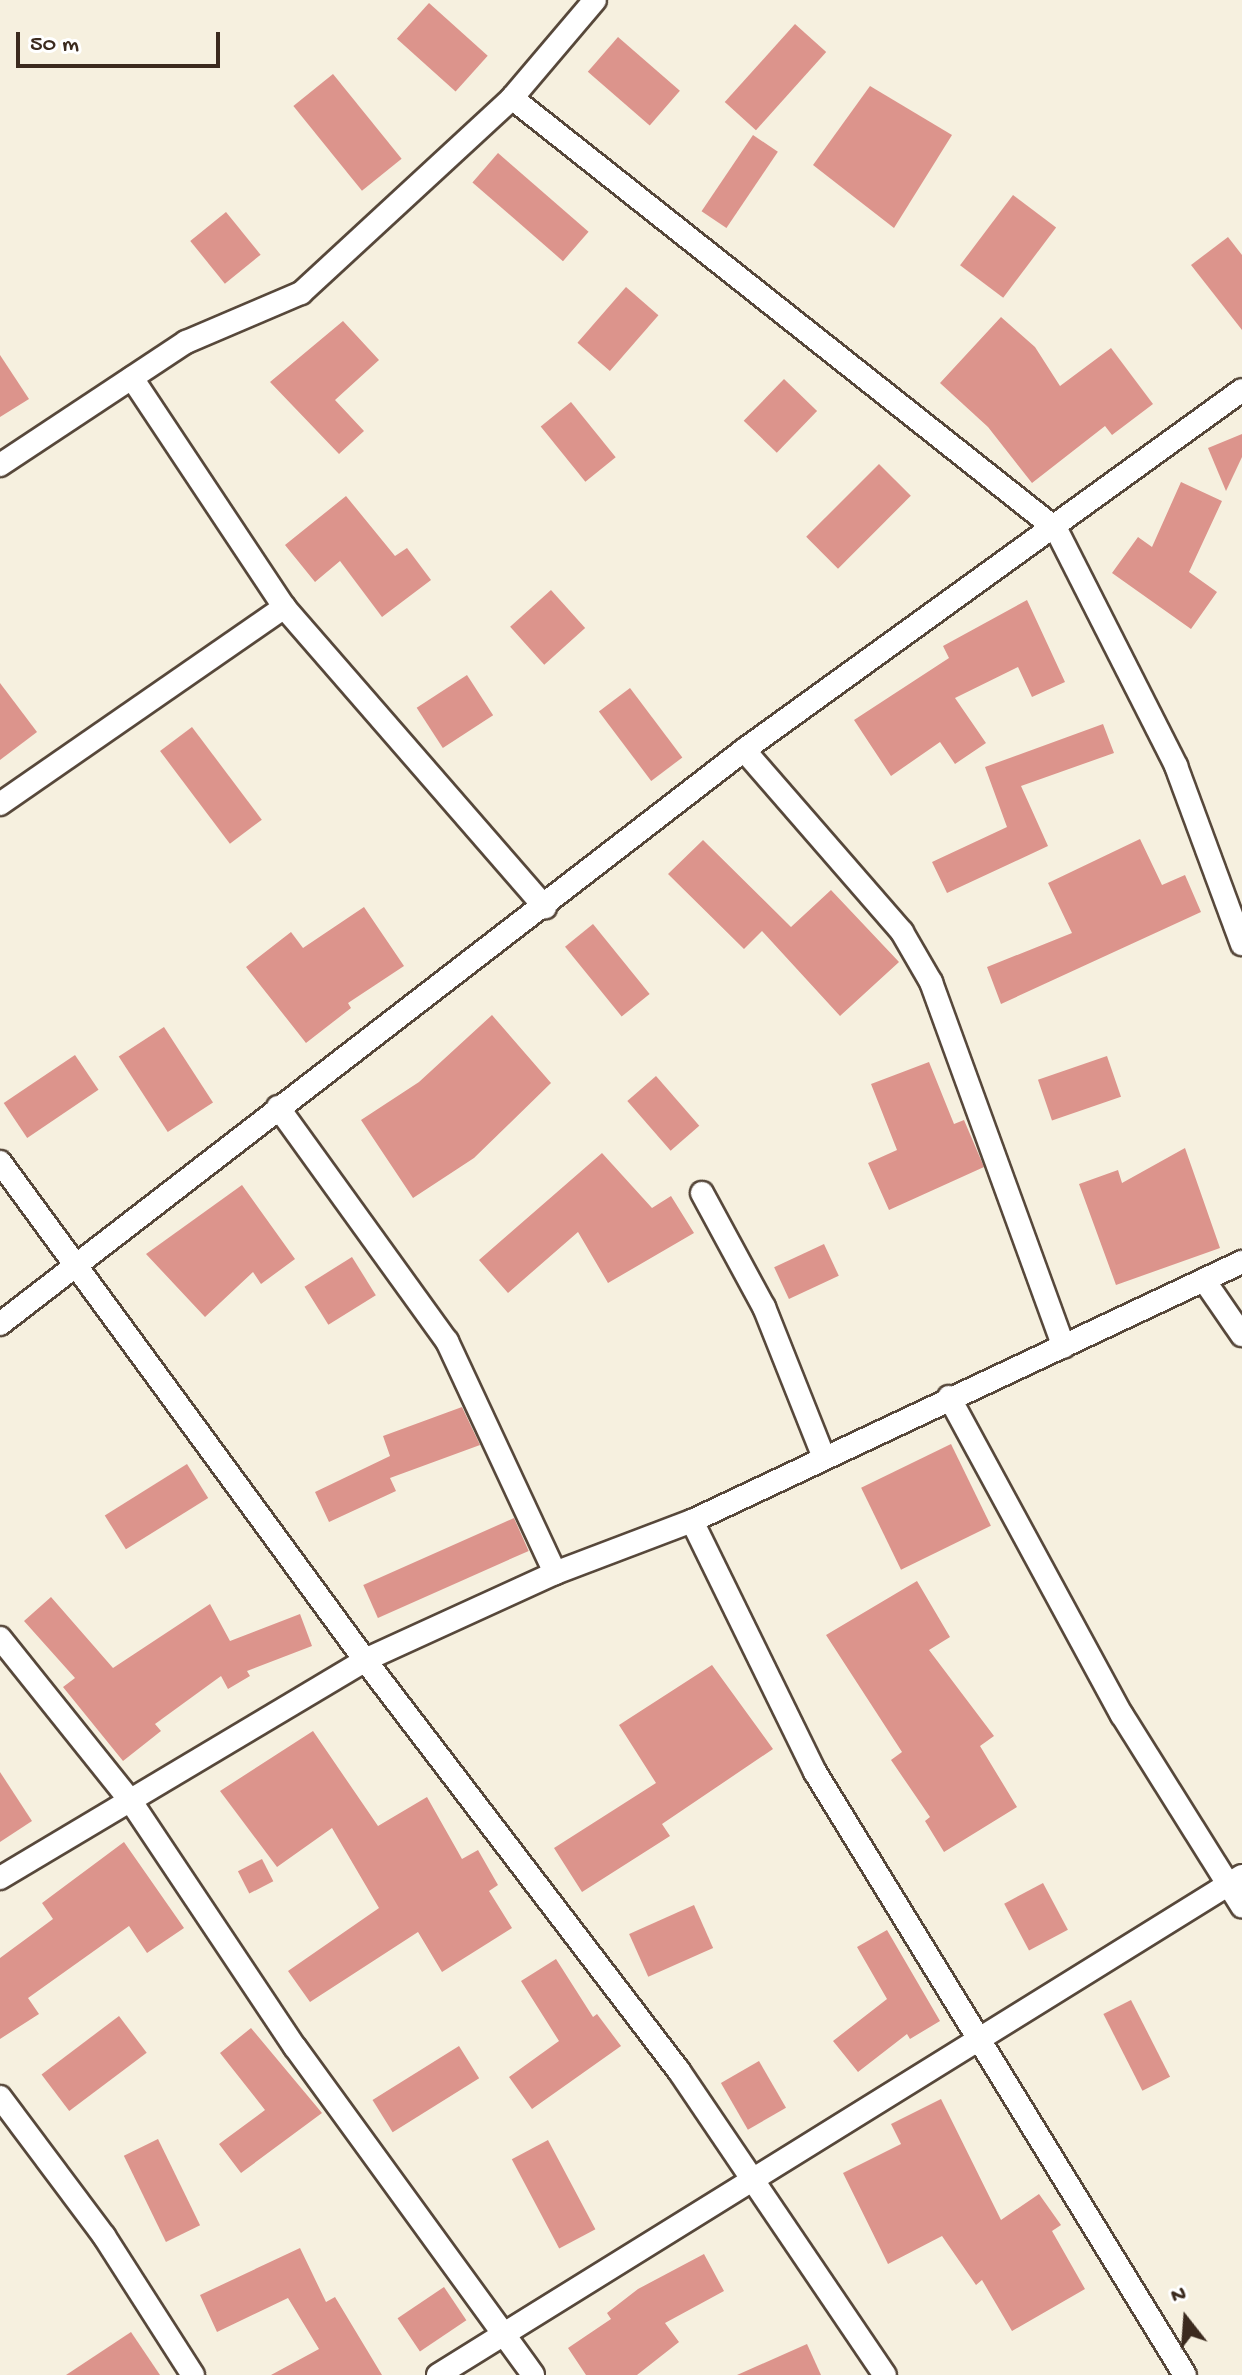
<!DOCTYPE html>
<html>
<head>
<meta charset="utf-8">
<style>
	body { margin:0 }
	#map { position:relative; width:1242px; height:2375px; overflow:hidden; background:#f6f0df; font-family:"Gochi Hand",sans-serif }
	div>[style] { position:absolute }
	.building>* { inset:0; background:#dc948c; transform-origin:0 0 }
	.roads { filter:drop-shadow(2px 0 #57483b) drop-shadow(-2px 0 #57483b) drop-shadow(0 2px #57483b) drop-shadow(0 -2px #57483b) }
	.minor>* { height:22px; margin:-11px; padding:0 11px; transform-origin:11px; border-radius:11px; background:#fff }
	span { translate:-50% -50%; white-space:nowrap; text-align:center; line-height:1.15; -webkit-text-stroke:7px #fff; paint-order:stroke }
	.north { position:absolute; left:1146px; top:2279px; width:80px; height:80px; -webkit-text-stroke:6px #fff; paint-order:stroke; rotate:343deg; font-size:22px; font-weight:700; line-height:32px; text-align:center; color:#3b2a1e }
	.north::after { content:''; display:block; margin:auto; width:28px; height:36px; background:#3b2a1e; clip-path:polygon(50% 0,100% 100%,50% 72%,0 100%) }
	.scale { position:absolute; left:16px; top:32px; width:204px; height:36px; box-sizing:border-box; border:4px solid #3b2a1e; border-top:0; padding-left:10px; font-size:24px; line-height:28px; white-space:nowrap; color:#3b2a1e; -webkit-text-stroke:6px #fff; paint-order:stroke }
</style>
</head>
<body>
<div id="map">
	<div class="building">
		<i style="left:429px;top:3px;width:79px;height:48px;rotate:42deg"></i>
		<i style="left:795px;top:24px;width:42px;height:105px;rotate:42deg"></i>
		<i style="left:618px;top:37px;width:82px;height:46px;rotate:41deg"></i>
		<i style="left:333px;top:74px;width:109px;height:51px;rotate:51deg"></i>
		<i style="clip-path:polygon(870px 86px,952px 135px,894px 228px,813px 165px)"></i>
		<i style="left:753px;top:135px;width:30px;height:92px;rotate:34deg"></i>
		<i style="left:498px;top:153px;width:120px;height:39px;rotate:41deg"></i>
		<i style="left:1013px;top:195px;width:54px;height:88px;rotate:37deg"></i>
		<i style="left:226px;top:212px;width:55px;height:46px;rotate:51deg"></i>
		<i style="clip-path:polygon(1228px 237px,1242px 255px,1242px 330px,1191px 265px)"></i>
		<i style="left:626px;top:287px;width:43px;height:74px;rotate:41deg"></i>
		<i style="clip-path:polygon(1001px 317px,1035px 347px,1060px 386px,1111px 348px,1153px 404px,1112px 435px,1105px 426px,1032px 483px,988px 427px,940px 383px)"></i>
		<i style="clip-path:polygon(343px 321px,379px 360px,335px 400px,364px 431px,339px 454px,270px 382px)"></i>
		<i style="clip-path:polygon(0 355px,29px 399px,0 417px)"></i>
		<i style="left:784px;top:379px;width:46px;height:58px;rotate:44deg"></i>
		<i style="left:571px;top:402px;width:71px;height:39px;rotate:51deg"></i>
		<i style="clip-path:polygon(1242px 434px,1242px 457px,1226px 491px,1208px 448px)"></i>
		<i style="left:879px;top:464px;width:45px;height:103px;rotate:45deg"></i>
		<i style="clip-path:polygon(1181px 482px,1222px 501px,1189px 572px,1217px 592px,1191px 629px,1112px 573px,1138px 537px,1152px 547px)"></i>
		<i style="clip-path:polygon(346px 496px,395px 556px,407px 548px,431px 580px,382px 617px,340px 561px,315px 582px,285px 545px)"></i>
		<i style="left:551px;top:590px;width:51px;height:55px;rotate:48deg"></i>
		<i style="clip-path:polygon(1027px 600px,1065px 682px,1032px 697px,1018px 667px,955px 698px,986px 743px,955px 764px,940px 742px,891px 776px,854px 720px,949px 658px,943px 646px)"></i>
		<i style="left:467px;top:675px;width:48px;height:60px;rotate:57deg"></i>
		<i style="clip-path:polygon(0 683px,37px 732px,0 760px)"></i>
		<i style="left:630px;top:688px;width:87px;height:39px;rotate:53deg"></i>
		<i style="clip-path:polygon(1103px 724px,1114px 753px,1021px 786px,1048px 846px,947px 893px,932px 862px,1007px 827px,985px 767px)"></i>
		<i style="left:192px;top:727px;width:116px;height:40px;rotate:53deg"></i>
		<i style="clip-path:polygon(1140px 839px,1162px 885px,1185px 875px,1201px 912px,1001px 1004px,987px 967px,1072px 933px,1048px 883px)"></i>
		<i style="clip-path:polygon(703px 840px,791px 927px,831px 890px,899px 962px,840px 1016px,762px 931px,744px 949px,668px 874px)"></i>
		<i style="clip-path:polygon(364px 907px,404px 966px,348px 1003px,351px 1008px,306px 1043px,246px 967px,291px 932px,303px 948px)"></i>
		<i style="left:593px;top:924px;width:90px;height:36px;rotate:51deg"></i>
		<i style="clip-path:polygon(492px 1015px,551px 1083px,474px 1158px,413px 1198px,361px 1120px,419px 1082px)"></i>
		<i style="left:164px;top:1027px;width:90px;height:54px;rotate:57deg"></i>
		<i style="left:75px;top:1055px;width:42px;height:86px;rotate:56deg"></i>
		<i style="left:1107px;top:1056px;width:43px;height:73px;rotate:71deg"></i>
		<i style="clip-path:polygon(929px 1062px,954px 1124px,964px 1120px,984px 1167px,889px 1210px,868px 1163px,897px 1150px,871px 1084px)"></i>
		<i style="left:656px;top:1076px;width:66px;height:38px;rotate:49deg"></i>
		<i style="clip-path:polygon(1185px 1148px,1220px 1248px,1116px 1285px,1079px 1184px,1118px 1170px,1122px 1183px)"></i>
		<i style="clip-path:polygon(602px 1153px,652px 1208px,671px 1196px,694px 1233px,608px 1283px,578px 1232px,508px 1293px,479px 1260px)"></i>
		<i style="clip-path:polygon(242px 1185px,295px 1259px,261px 1284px,253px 1272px,205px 1317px,146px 1254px)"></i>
		<i style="left:824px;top:1244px;width:35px;height:55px;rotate:65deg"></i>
		<i style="left:352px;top:1257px;width:45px;height:56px;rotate:58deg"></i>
		<i style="clip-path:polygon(462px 1407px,480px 1445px,390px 1478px,396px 1491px,329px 1522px,315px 1492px,390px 1456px,383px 1436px)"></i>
		<i style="left:951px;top:1444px;width:91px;height:100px;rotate:64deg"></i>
		<i style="left:187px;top:1464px;width:40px;height:97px;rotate:58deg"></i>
		<i style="left:514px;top:1518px;width:36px;height:165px;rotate:66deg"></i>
		<i style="clip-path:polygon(917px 1581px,950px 1637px,929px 1650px,994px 1736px,980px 1746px,1017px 1807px,944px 1852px,925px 1821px,930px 1817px,891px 1760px,902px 1752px,826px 1635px)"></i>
		<i style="clip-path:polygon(51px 1597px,113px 1668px,210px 1604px,230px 1641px,300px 1614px,312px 1646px,247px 1671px,250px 1676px,228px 1689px,221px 1676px,155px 1724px,161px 1731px,123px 1761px,63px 1687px,75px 1678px,24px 1621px)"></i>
		<i style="clip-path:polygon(712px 1665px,773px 1749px,662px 1824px,670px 1836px,582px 1892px,554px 1848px,656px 1783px,619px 1725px)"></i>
		<i style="clip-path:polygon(313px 1731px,378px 1826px,427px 1797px,462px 1859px,478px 1850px,498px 1885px,489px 1891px,512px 1928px,442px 1972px,418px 1932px,310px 2002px,288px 1971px,379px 1908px,332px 1828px,277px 1867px,220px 1791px)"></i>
		<i style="clip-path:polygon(0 1772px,32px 1821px,0 1842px)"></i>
		<i style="clip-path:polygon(124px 1842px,184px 1928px,147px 1953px,129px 1926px,28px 1998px,39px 2014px,0 2039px,0 1958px,53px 1919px,42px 1903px)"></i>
		<i style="left:262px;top:1859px;width:25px;height:27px;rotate:63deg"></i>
		<i style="left:1043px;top:1883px;width:53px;height:44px;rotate:62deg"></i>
		<i style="left:694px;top:1905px;width:47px;height:71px;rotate:66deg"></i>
		<i style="clip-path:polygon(887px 1930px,940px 2021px,910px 2039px,907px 2034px,858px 2072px,833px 2041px,887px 1999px,857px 1947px)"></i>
		<i style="clip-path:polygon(556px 1959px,593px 2017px,597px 2014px,621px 2046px,532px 2109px,509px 2077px,559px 2041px,521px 1981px)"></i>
		<i style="left:1131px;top:2000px;width:86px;height:31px;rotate:63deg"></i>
		<i style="left:119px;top:2016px;width:46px;height:97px;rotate:53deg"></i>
		<i style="clip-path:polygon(251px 2028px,322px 2113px,241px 2173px,219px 2144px,265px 2110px,220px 2053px)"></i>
		<i style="left:459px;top:2046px;width:38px;height:102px;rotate:58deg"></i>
		<i style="left:759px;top:2061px;width:54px;height:44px;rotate:60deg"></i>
		<i style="clip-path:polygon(941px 2099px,1001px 2220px,1039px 2194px,1061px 2225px,1052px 2231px,1085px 2289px,1012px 2331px,982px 2280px,976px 2285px,942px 2236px,888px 2264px,843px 2173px,901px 2144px,891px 2124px)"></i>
		<i style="left:158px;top:2139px;width:96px;height:38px;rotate:64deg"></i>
		<i style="left:548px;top:2140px;width:101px;height:41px;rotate:62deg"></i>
		<i style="clip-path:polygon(300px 2248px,326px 2302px,335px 2297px,382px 2375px,271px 2375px,319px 2349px,288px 2298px,217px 2332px,200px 2295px)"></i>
		<i style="clip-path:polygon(704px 2254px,724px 2291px,665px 2323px,679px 2342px,637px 2375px,586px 2375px,568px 2348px,611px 2319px,607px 2313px,638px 2289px)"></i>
		<i style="left:444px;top:2287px;width:40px;height:56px;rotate:56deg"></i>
		<i style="clip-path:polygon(131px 2332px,160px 2375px,66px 2375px)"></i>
		<i style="clip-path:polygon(807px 2344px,821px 2375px,737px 2375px)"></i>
	</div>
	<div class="roads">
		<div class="minor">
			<i style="left:512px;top:98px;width:694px;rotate:38.39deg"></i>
			<i style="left:1056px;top:529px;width:266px;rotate:63.1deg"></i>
			<i style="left:1176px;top:766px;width:190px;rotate:69.7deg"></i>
			<i style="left:132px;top:378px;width:275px;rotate:56.4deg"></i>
			<i style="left:284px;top:607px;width:398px;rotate:49deg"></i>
			<i style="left:0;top:465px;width:223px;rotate:-33.5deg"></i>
			<i style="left:186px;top:342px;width:125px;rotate:-23.1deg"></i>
			<i style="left:301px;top:293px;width:287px;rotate:-42.7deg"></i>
			<i style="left:512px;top:98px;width:128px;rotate:-49.7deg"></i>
			<i style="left:744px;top:750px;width:241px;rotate:49deg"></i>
			<i style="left:902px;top:932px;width:58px;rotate:59.9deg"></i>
			<i style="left:931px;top:982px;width:388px;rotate:70deg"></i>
			<i style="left:0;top:804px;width:346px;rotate:-34.7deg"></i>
			<i style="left:278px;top:1107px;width:289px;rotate:54.2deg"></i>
			<i style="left:447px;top:1341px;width:256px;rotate:65deg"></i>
			<i style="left:0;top:1162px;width:617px;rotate:53.76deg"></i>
			<i style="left:365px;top:1660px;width:517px;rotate:52.62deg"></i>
			<i style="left:679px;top:2071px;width:367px;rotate:55.9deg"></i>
			<i style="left:702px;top:1193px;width:130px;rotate:61.5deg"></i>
			<i style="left:764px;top:1307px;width:159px;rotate:68.3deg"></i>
			<i style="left:1204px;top:1280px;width:67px;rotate:55.4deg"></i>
			<i style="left:0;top:1324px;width:940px;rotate:-37.65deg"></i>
			<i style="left:744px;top:750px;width:614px;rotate:-35.86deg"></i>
			<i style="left:949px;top:1397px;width:362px;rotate:61.5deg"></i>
			<i style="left:1122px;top:1715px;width:226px;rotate:57.9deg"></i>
			<i style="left:692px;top:1521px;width:280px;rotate:63.9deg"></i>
			<i style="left:815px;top:1772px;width:707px;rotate:58.47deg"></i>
			<i style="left:0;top:1638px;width:208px;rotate:51.3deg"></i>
			<i style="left:130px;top:1800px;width:297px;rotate:56.3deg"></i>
			<i style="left:295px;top:2047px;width:405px;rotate:54deg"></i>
			<i style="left:0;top:1878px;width:425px;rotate:-30.8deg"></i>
			<i style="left:365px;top:1660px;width:209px;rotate:-24.6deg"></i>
			<i style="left:555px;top:1573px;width:147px;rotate:-20.8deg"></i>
			<i style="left:692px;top:1521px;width:608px;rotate:-25.22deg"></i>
			<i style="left:0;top:2097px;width:174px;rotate:53.2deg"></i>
			<i style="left:104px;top:2236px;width:165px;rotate:57.4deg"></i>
			<i style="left:438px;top:2375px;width:946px;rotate:-31.83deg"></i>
		</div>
	</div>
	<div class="north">N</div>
	<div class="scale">50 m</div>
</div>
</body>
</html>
